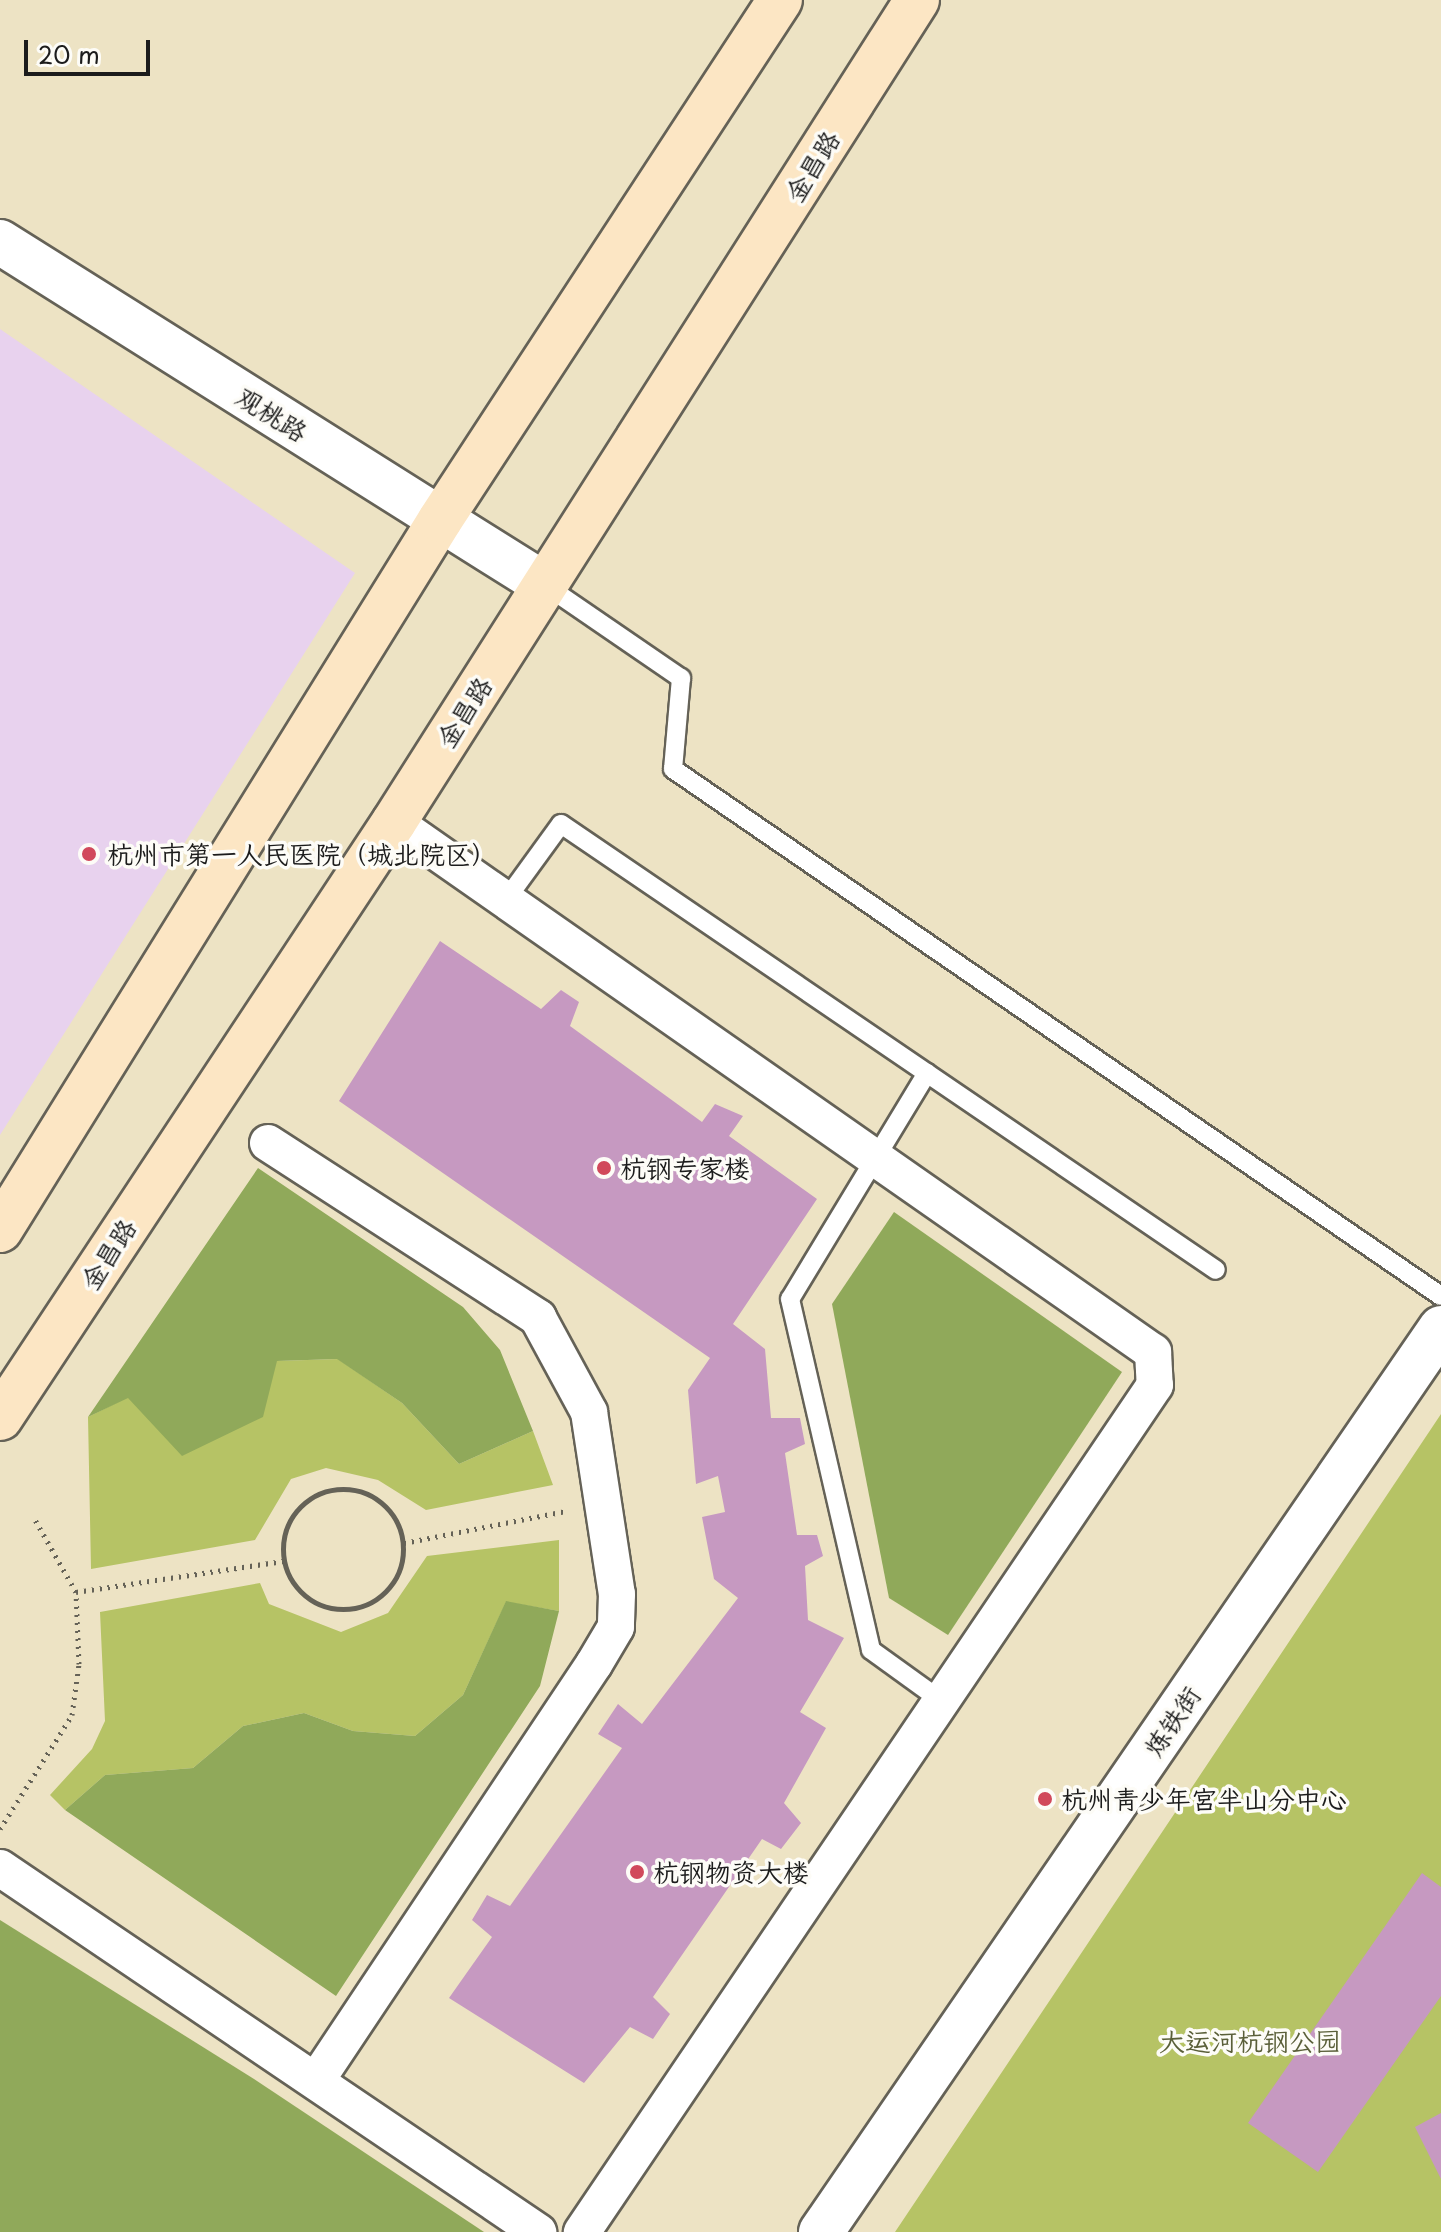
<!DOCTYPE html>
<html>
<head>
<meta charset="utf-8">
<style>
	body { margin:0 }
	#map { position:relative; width:1441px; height:2232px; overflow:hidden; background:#ede3c4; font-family:"Playpen Sans","LXGW WenKai TC",sans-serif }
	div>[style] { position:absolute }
	.built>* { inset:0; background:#e8d2ee }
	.green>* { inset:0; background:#b6c365 }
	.forest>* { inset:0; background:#90a95a }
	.building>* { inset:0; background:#c699c1 }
	.path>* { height:5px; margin-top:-2.5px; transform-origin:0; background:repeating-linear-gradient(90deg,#656257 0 2px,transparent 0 8px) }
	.path>.ring { margin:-2.5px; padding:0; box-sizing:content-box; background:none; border:5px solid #656257; border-radius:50% }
	.roads { filter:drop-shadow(2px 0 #656257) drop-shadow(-2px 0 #656257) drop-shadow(0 2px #656257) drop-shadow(0 -2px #656257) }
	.service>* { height:18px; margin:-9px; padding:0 9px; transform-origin:9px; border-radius:9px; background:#fff }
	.minor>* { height:36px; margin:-18px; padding:0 18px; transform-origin:18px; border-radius:18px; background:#fff }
	.tertiary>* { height:44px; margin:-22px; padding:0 22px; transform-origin:22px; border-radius:22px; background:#fff }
	.secondary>* { height:44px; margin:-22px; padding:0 22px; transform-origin:22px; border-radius:22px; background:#fce6c4 }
	.dots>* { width:22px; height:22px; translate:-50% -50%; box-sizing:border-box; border:4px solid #fdfcf7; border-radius:50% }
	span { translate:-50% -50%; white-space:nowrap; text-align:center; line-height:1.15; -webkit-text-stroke:7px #fdfcf7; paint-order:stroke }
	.street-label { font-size:26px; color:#1c1c1c }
	.poi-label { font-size:26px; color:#1c1c1c }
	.left { translate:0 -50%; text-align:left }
	.park-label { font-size:26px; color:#5a5f39 }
	.scale { position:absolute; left:24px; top:40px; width:126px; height:36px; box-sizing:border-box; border:4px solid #1c1c1c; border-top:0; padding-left:10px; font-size:24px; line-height:28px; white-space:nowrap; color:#1c1c1c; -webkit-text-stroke:6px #fdfcf7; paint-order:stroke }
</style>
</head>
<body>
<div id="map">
	<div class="built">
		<i style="clip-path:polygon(0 329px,355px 573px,0 1135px)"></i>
	</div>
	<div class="green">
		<i style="clip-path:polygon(338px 1359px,402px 1403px,459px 1464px,533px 1431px,553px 1485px,426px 1510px,378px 1480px,326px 1468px,291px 1479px,255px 1540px,91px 1569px,88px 1417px,128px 1397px,277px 1361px)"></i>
		<i style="clip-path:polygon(1441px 1414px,1441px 2232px,895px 2232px,1018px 2048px)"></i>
		<i style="clip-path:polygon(559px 1540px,559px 1611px,506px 1602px,463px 1695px,415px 1736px,353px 1731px,304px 1713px,243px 1726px,193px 1768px,105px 1775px,65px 1810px,50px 1795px,92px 1749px,105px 1721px,100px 1612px,260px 1583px,269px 1604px,341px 1632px,388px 1613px,427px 1556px)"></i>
	</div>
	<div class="forest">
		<i style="clip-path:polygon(258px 1168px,463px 1307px,500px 1350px,533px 1431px,459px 1464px,402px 1403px,337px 1359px,277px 1361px,263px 1417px,182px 1456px,128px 1398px,88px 1417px)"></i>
		<i style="clip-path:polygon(894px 1212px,1122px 1372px,948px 1635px,889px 1598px,832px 1304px)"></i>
		<i style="clip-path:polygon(506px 1601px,559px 1611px,540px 1686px,336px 1996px,65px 1810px,105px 1775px,193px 1768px,243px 1726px,304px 1713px,353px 1731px,415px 1736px,463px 1695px)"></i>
		<i style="clip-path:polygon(0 1920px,254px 2079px,484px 2232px,0 2232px)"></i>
	</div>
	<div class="building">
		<i style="clip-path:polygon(440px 941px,541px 1009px,561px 990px,579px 1002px,570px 1026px,702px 1122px,715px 1104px,743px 1116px,729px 1136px,817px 1199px,733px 1324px,765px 1349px,771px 1418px,800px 1418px,805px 1444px,785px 1453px,797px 1535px,817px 1535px,823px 1556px,805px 1566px,808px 1620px,844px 1638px,800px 1712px,826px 1728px,784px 1803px,801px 1823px,781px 1849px,762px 1839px,653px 1997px,670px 2014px,653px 2039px,630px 2027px,584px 2083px,449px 1998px,492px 1937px,472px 1920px,487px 1895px,510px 1906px,622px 1748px,598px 1734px,618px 1704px,642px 1724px,738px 1598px,714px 1579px,702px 1517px,725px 1512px,718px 1476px,696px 1484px,688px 1390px,710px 1358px,339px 1101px)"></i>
		<i style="clip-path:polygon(1422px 1873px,1441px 1887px,1441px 1996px,1318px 2172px,1248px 2123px)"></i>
		<i style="clip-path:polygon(1441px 2113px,1441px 2179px,1415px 2127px)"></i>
	</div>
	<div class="path">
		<i class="ring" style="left:283px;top:1489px;width:115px;height:115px"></i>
		<i style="left:404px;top:1543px;width:165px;rotate:-11.2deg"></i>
		<i style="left:76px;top:1592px;width:210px;rotate:-8.5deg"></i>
		<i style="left:0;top:1829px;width:135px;rotate:-57.7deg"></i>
		<i style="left:72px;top:1715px;width:51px;rotate:-82.2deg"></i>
		<i style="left:79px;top:1664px;width:72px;rotate:-92.4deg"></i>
		<i style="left:76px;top:1592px;width:87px;rotate:-119.5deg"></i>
	</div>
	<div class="roads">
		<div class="service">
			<i style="left:545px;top:585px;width:165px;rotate:34.4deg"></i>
			<i style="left:681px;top:678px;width:91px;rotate:95deg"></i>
			<i style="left:673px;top:769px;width:931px;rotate:34.46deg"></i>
			<i style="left:505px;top:901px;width:95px;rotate:-54deg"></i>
			<i style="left:561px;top:824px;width:792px;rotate:34.25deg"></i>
			<i style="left:927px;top:1073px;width:264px;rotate:121.2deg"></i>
			<i style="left:790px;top:1299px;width:360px;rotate:77deg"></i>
			<i style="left:871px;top:1650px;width:92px;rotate:35.8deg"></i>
		</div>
		<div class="minor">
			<i style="left:394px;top:822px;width:926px;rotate:34.93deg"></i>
			<i style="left:1153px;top:1352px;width:33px;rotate:87deg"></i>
			<i style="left:1155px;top:1385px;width:1023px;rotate:124.08deg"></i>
			<i style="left:268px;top:1143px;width:322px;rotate:32.9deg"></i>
			<i style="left:538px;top:1318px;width:107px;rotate:61.5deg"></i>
			<i style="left:589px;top:1412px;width:184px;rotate:81.3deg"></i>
			<i style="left:617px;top:1594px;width:33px;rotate:92deg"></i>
			<i style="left:616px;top:1627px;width:43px;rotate:120.7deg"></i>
			<i style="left:594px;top:1664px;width:501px;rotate:123.69deg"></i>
			<i style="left:0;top:1868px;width:650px;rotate:34.08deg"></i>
		</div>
		<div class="tertiary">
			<i style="left:0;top:242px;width:644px;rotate:32.18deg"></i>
			<i style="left:821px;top:2232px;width:1096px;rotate:-55.56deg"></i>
		</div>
		<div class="secondary">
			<i style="left:0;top:1230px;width:835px;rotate:-58.21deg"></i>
			<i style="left:440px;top:520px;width:621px;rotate:-56.82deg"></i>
			<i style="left:0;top:1418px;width:714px;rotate:-56.53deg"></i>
			<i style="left:394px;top:822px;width:974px;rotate:-57.53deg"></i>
		</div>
	</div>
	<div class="dots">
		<i style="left:89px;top:854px;background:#d1495b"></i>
		<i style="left:604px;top:1168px;background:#d1495b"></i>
		<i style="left:1045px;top:1799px;background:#d1495b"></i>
		<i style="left:637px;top:1872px;background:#d1495b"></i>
	</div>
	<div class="street-label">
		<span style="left:812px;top:166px;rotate:-58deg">金昌路</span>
		<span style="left:272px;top:414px;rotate:32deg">观桃路</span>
		<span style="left:464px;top:712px;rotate:-57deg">金昌路</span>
		<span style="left:108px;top:1254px;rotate:-57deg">金昌路</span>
		<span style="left:1172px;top:1721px;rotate:-56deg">炼铁街</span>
	</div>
	<div class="poi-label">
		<span class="left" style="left:107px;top:854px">杭州市第一人民医院（城北院区）</span>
		<span class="left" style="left:620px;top:1168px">杭钢专家楼</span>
		<span class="left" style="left:1061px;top:1799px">杭州青少年宫半山分中心</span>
		<span class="left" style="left:653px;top:1872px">杭钢物资大楼</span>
	</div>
	<div class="park-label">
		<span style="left:1250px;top:2041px">大运河杭钢公园</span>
	</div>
	<div class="scale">20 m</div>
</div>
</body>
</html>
